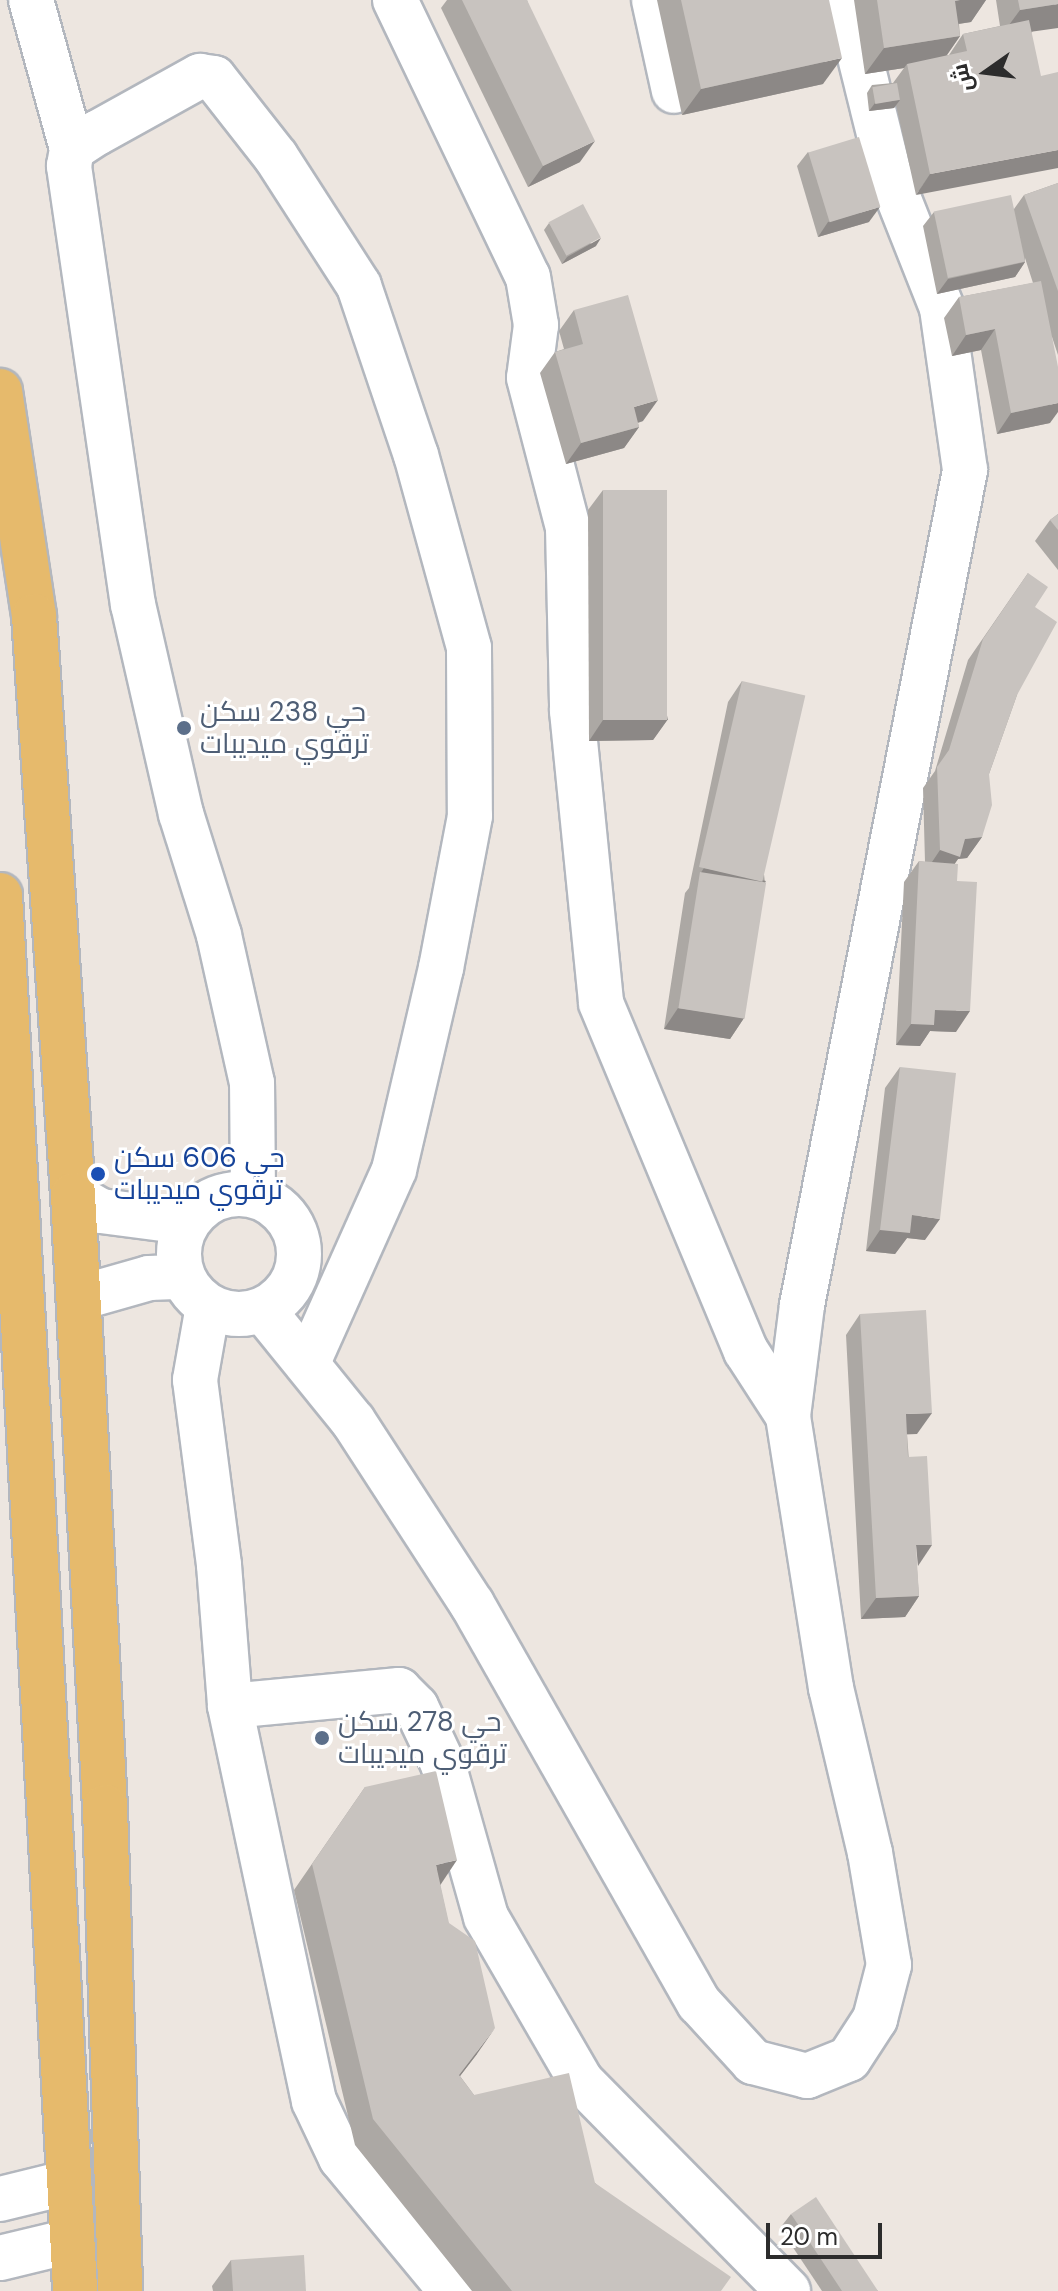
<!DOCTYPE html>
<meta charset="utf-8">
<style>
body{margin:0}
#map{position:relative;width:1058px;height:2291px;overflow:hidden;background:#ede6e0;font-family:"DM Sans",Cairo,sans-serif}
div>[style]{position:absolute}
.roads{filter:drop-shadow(2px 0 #b3b7be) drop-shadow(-2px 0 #b3b7be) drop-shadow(0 2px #b3b7be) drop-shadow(0 -2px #b3b7be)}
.minor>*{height:44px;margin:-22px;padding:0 22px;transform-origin:22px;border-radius:22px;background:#fff}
.minor>.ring{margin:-22px;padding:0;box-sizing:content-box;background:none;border:44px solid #fff;border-radius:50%}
.major>*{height:44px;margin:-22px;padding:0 22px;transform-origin:22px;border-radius:22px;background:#e6ba6c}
.wall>*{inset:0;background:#aca8a4}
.shaded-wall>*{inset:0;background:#8c8886}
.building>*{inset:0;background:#c8c3bf;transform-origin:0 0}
.dots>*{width:22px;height:22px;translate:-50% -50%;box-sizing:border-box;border:4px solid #fff;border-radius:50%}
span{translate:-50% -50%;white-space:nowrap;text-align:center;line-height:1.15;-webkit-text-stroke:6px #fff;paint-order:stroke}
.service-label{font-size:28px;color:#4e5e75}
.left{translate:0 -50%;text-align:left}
.transit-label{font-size:28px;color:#164399}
.north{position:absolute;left:946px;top:32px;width:80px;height:80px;-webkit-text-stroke:6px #fff;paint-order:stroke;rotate:256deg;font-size:22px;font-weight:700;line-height:32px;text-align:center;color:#2c2c2c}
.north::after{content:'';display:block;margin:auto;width:28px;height:36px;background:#2c2c2c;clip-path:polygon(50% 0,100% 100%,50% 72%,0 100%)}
.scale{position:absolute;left:766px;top:2223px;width:116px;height:36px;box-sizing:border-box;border:4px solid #2c2c2c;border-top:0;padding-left:10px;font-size:24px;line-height:28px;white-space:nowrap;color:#2c2c2c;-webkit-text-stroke:6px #fff;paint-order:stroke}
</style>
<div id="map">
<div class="roads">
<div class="minor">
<i style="left:31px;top:0;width:155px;rotate:74.6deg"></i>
<i style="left:395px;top:0;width:307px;rotate:64.4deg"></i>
<i style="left:528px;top:277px;width:49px;rotate:80.5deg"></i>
<i style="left:536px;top:325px;width:53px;rotate:97.5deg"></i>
<i style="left:529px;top:378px;width:155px;rotate:75.4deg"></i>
<i style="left:568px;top:528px;width:183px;rotate:88.7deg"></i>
<i style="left:572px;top:711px;width:293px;rotate:84.3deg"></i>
<i style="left:601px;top:1003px;width:377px;rotate:67.4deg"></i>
<i style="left:746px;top:1351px;width:77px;rotate:57.1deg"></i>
<i style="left:654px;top:0;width:93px;rotate:77.6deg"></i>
<i class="ring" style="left:179px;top:1194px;width:76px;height:76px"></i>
<i style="left:253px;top:1194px;width:111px;rotate:-90.5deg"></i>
<i style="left:252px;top:1083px;width:152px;rotate:-102.6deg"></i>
<i style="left:219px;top:935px;width:127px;rotate:-107.4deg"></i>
<i style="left:181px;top:814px;width:214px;rotate:-102.9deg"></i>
<i style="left:133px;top:605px;width:444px;rotate:-98.3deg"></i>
<i style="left:69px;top:166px;width:17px;rotate:-80deg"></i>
<i style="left:72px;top:149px;width:30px;rotate:-33deg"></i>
<i style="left:97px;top:133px;width:118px;rotate:-29deg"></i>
<i style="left:200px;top:76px;width:14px;rotate:8deg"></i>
<i style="left:214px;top:78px;width:100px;rotate:51.9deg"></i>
<i style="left:276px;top:157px;width:153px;rotate:57.2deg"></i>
<i style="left:359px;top:286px;width:178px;rotate:71.4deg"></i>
<i style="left:416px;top:455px;width:200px;rotate:74.6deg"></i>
<i style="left:469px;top:648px;width:168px;rotate:89.7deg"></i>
<i style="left:470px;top:816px;width:155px;rotate:100.8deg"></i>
<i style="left:441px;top:968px;width:207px;rotate:103.1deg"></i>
<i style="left:394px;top:1170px;width:210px;rotate:114.1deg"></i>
<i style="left:73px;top:1195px;width:32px;rotate:30deg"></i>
<i style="left:101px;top:1211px;width:87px;rotate:7.3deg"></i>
<i style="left:79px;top:1298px;width:73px;rotate:-15.9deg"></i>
<i style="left:149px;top:1278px;width:34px;rotate:-2deg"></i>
<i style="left:208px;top:1306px;width:75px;rotate:100deg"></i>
<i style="left:195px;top:1380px;width:187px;rotate:82.6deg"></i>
<i style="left:219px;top:1565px;width:141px;rotate:85.5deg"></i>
<i style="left:230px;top:1706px;width:404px;rotate:78deg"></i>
<i style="left:314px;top:2101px;width:63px;rotate:64.7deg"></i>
<i style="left:341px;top:2158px;width:173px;rotate:50.4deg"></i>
<i style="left:263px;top:1310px;width:143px;rotate:51deg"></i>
<i style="left:353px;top:1421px;width:218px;rotate:57deg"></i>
<i style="left:472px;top:1604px;width:459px;rotate:60.4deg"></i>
<i style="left:699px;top:2003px;width:80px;rotate:47.5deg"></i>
<i style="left:753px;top:2062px;width:56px;rotate:14.5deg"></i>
<i style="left:807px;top:2076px;width:45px;rotate:-22deg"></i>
<i style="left:849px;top:2059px;width:48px;rotate:-57deg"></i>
<i style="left:875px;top:2019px;width:56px;rotate:-75.5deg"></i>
<i style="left:889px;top:1965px;width:114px;rotate:-99.6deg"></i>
<i style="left:870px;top:1853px;width:170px;rotate:-103.3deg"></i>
<i style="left:831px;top:1688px;width:275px;rotate:-99deg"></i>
<i style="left:788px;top:1416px;width:112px;rotate:-82.8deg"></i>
<i style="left:802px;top:1305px;width:851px;rotate:-78.95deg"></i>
<i style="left:965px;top:470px;width:164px;rotate:-98.1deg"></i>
<i style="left:942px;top:308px;width:144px;rotate:-111.6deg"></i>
<i style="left:889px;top:174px;width:179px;rotate:-103.9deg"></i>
<i style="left:230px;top:1706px;width:170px;rotate:-5.4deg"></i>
<i style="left:399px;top:1690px;width:24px;rotate:45deg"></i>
<i style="left:416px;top:1707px;width:63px;rotate:64.7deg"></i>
<i style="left:443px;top:1764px;width:159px;rotate:74.3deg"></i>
<i style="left:486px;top:1917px;width:190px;rotate:59.9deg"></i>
<i style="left:581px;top:2081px;width:295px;rotate:45.4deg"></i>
<i style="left:0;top:2199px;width:71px;rotate:-13.8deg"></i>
<i style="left:0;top:2258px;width:73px;rotate:-13.5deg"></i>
</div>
<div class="major">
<i style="left:0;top:391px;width:228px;rotate:81.4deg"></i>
<i style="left:34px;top:616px;width:580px;rotate:86.15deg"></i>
<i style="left:73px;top:1195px;width:613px;rotate:87.01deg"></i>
<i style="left:105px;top:1807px;width:484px;rotate:88.2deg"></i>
<i style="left:0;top:895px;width:1398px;rotate:86.92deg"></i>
</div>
</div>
<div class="wall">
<i style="clip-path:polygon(447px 0,527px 0,580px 162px,528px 187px,441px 8px)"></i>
<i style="clip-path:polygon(657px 0,829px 0,823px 84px,682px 115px)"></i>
<i style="clip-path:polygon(854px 0,986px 0,971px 22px,959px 24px,960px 36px,947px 55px,949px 55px,963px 34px,1000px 26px,996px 0,1058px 0,1032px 32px,916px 195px,896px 105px,894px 108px,869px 111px,867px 93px,872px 85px,893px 83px,904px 68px,865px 74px)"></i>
<i style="clip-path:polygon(808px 152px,869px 222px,818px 237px,797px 166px)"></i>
<i style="clip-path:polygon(1058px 183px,1058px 355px,1052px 337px,1050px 423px,997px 434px,981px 350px,952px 356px,944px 318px,959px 297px,1033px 283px,1025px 258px,1025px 262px,1015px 277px,937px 294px,923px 226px,934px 212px,1014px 209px,1024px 195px)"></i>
<i style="clip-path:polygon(549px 223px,596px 246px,562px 264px,544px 230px)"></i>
<i style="clip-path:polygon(574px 310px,643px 421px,638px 423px,639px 427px,624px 448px,566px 464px,540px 373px,555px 352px,564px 349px,559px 331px)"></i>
<i style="clip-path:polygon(603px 490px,668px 719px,653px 740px,589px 741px,588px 510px)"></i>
<i style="clip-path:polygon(1058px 514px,1058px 570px,1035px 541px,1050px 520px)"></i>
<i style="clip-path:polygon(1028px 573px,1035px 607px,1017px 695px,989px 774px,982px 837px,967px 858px,958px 859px,955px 863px,957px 881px,956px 1032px,930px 1031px,920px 1046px,896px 1045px,904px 882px,919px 861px,925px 862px,923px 788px,935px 771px,968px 660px)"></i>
<i style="clip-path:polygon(742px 681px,765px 883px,744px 1018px,730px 1039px,664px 1029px,685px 893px,689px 888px,728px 702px)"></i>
<i style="clip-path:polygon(900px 1067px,925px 1240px,907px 1238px,895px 1254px,866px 1251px,885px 1088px)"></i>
<i style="clip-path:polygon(860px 1314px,917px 1434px,907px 1434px,919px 1596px,905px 1617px,861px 1619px,846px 1335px)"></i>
<i style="clip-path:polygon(365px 1787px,440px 1885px,477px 2054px,460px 2076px,474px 2095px,595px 2183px,721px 2291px,472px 2291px,355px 2145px,294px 1890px)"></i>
<i style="clip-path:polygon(791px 2214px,878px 2291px,822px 2291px,780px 2228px)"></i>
<i style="clip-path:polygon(231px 2260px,306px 2291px,213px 2291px,212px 2286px)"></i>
</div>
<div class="shaded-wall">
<i style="clip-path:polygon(960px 0,986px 0,971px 22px,937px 27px,955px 1px)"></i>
<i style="clip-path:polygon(1058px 4px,1058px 28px,1001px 36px,1020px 10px)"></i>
<i style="clip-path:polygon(960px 36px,942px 62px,907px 64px,904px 68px,865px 74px,884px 48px)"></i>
<i style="clip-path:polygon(842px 58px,823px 84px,682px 115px,701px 89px)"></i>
<i style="clip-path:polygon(900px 100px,894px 108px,869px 111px,875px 103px)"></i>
<i style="clip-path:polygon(595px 141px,580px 162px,528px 187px,543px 166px)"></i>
<i style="clip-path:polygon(1058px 150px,1058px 168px,916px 195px,930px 174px)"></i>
<i style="clip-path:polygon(880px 207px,869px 222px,818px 237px,828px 222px)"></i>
<i style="clip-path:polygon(601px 238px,596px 246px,562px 264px,567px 257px)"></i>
<i style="clip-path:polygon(1025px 262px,1015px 277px,937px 294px,948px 279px)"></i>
<i style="clip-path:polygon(995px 329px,981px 350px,952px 356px,966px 335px)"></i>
<i style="clip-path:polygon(658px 400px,643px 421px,619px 428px,634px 407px)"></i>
<i style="clip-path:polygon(1058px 403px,1058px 412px,1050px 423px,997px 434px,1011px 413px)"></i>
<i style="clip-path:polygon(639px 427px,624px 448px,566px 464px,581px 443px)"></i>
<i style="clip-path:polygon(668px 719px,653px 740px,589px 741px,603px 720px)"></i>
<i style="clip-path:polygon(982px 837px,967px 858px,958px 859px,945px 878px,926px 871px,940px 850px,965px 839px)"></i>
<i style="clip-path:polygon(704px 868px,766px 881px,752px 902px,700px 874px)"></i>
<i style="clip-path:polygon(678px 1008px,744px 1018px,730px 1039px,664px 1029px)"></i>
<i style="clip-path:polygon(935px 1010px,970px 1011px,956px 1032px,930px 1031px,920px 1046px,896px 1045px,911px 1024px)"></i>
<i style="clip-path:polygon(912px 1215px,940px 1219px,925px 1240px,907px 1238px,895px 1254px,866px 1251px,880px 1230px)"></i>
<i style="clip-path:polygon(932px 1413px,917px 1434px,892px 1435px,906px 1414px)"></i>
<i style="clip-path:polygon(916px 1545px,932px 1545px,918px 1566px)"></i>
<i style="clip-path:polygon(919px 1596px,905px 1617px,861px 1619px,876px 1598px)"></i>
<i style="clip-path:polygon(457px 1860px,439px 1887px,436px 1865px)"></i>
<i style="clip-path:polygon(495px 2028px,477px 2054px,440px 2102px,459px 2075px)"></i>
</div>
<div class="building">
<i style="clip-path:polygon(462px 0,527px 0,595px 141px,543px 166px)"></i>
<i style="clip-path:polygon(681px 0,829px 0,842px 58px,701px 89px)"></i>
<i style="clip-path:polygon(877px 0,960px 0,955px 1px,960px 36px,884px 48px)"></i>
<i style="clip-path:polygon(1018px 0,1058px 0,1058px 4px,1020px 10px)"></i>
<i style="clip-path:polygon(1029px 20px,1041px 76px,1058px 72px,1058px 150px,930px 174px,907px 64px,967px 51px,963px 34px)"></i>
<i style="left:897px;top:83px;width:17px;height:25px;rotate:80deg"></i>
<i style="left:859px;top:137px;width:73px;height:53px;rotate:73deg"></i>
<i style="clip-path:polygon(1058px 183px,1058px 291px,1024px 195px)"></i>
<i style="left:1011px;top:195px;width:68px;height:79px;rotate:78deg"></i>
<i style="left:583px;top:204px;width:38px;height:39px;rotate:62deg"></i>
<i style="clip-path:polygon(1041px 281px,1058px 367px,1058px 403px,1011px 413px,995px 329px,966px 335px,959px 297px)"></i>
<i style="clip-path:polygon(628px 295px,658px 400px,634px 407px,639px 427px,581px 443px,555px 352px,583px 344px,574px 310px)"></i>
<i style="left:603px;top:490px;width:64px;height:230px"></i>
<i style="clip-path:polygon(1058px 514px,1058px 530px,1050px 520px)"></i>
<i style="clip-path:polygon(1028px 573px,1048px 587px,1035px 607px,1057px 622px,1017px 695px,989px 774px,992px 805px,982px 837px,965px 839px,960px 857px,940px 850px,937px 767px,949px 750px,983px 639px)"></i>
<i style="left:742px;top:681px;width:65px;height:191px;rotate:13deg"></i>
<i style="clip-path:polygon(919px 861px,958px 864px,957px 881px,977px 882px,970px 1011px,935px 1010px,934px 1025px,911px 1024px)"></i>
<i style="left:700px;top:872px;width:67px;height:138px;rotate:9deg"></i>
<i style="clip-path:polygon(900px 1067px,956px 1073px,940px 1219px,912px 1215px,910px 1233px,880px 1230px)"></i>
<i style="clip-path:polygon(926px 1310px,932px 1413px,906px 1414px,908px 1457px,927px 1456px,932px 1545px,916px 1545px,919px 1596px,876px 1598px,860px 1314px)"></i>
<i style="clip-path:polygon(436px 1771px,457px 1860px,436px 1865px,449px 1923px,475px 1941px,495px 2028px,459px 2075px,474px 2095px,569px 2073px,595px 2183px,731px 2277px,721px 2291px,512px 2291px,373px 2119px,312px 1864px,365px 1787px)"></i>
<i style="clip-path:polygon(816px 2197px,878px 2291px,842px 2291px,791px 2214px)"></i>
<i style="clip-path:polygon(304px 2255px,306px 2291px,233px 2291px,231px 2260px)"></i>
</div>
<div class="dots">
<i style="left:184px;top:728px;background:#5c6f8a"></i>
<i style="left:98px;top:1174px;background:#1a4fb4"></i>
<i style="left:322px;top:1738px;background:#5c6f8a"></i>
</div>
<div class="service-label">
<span class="left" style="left:200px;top:728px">حي 238 سكن<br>ترقوي ميديبات</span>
<span class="left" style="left:338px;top:1738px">حي 278 سكن<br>ترقوي ميديبات</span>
</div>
<div class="transit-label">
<span class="left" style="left:114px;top:1174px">حي 606 سكن<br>ترقوي ميديبات</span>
</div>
<div class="north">ش</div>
<div class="scale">20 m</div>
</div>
